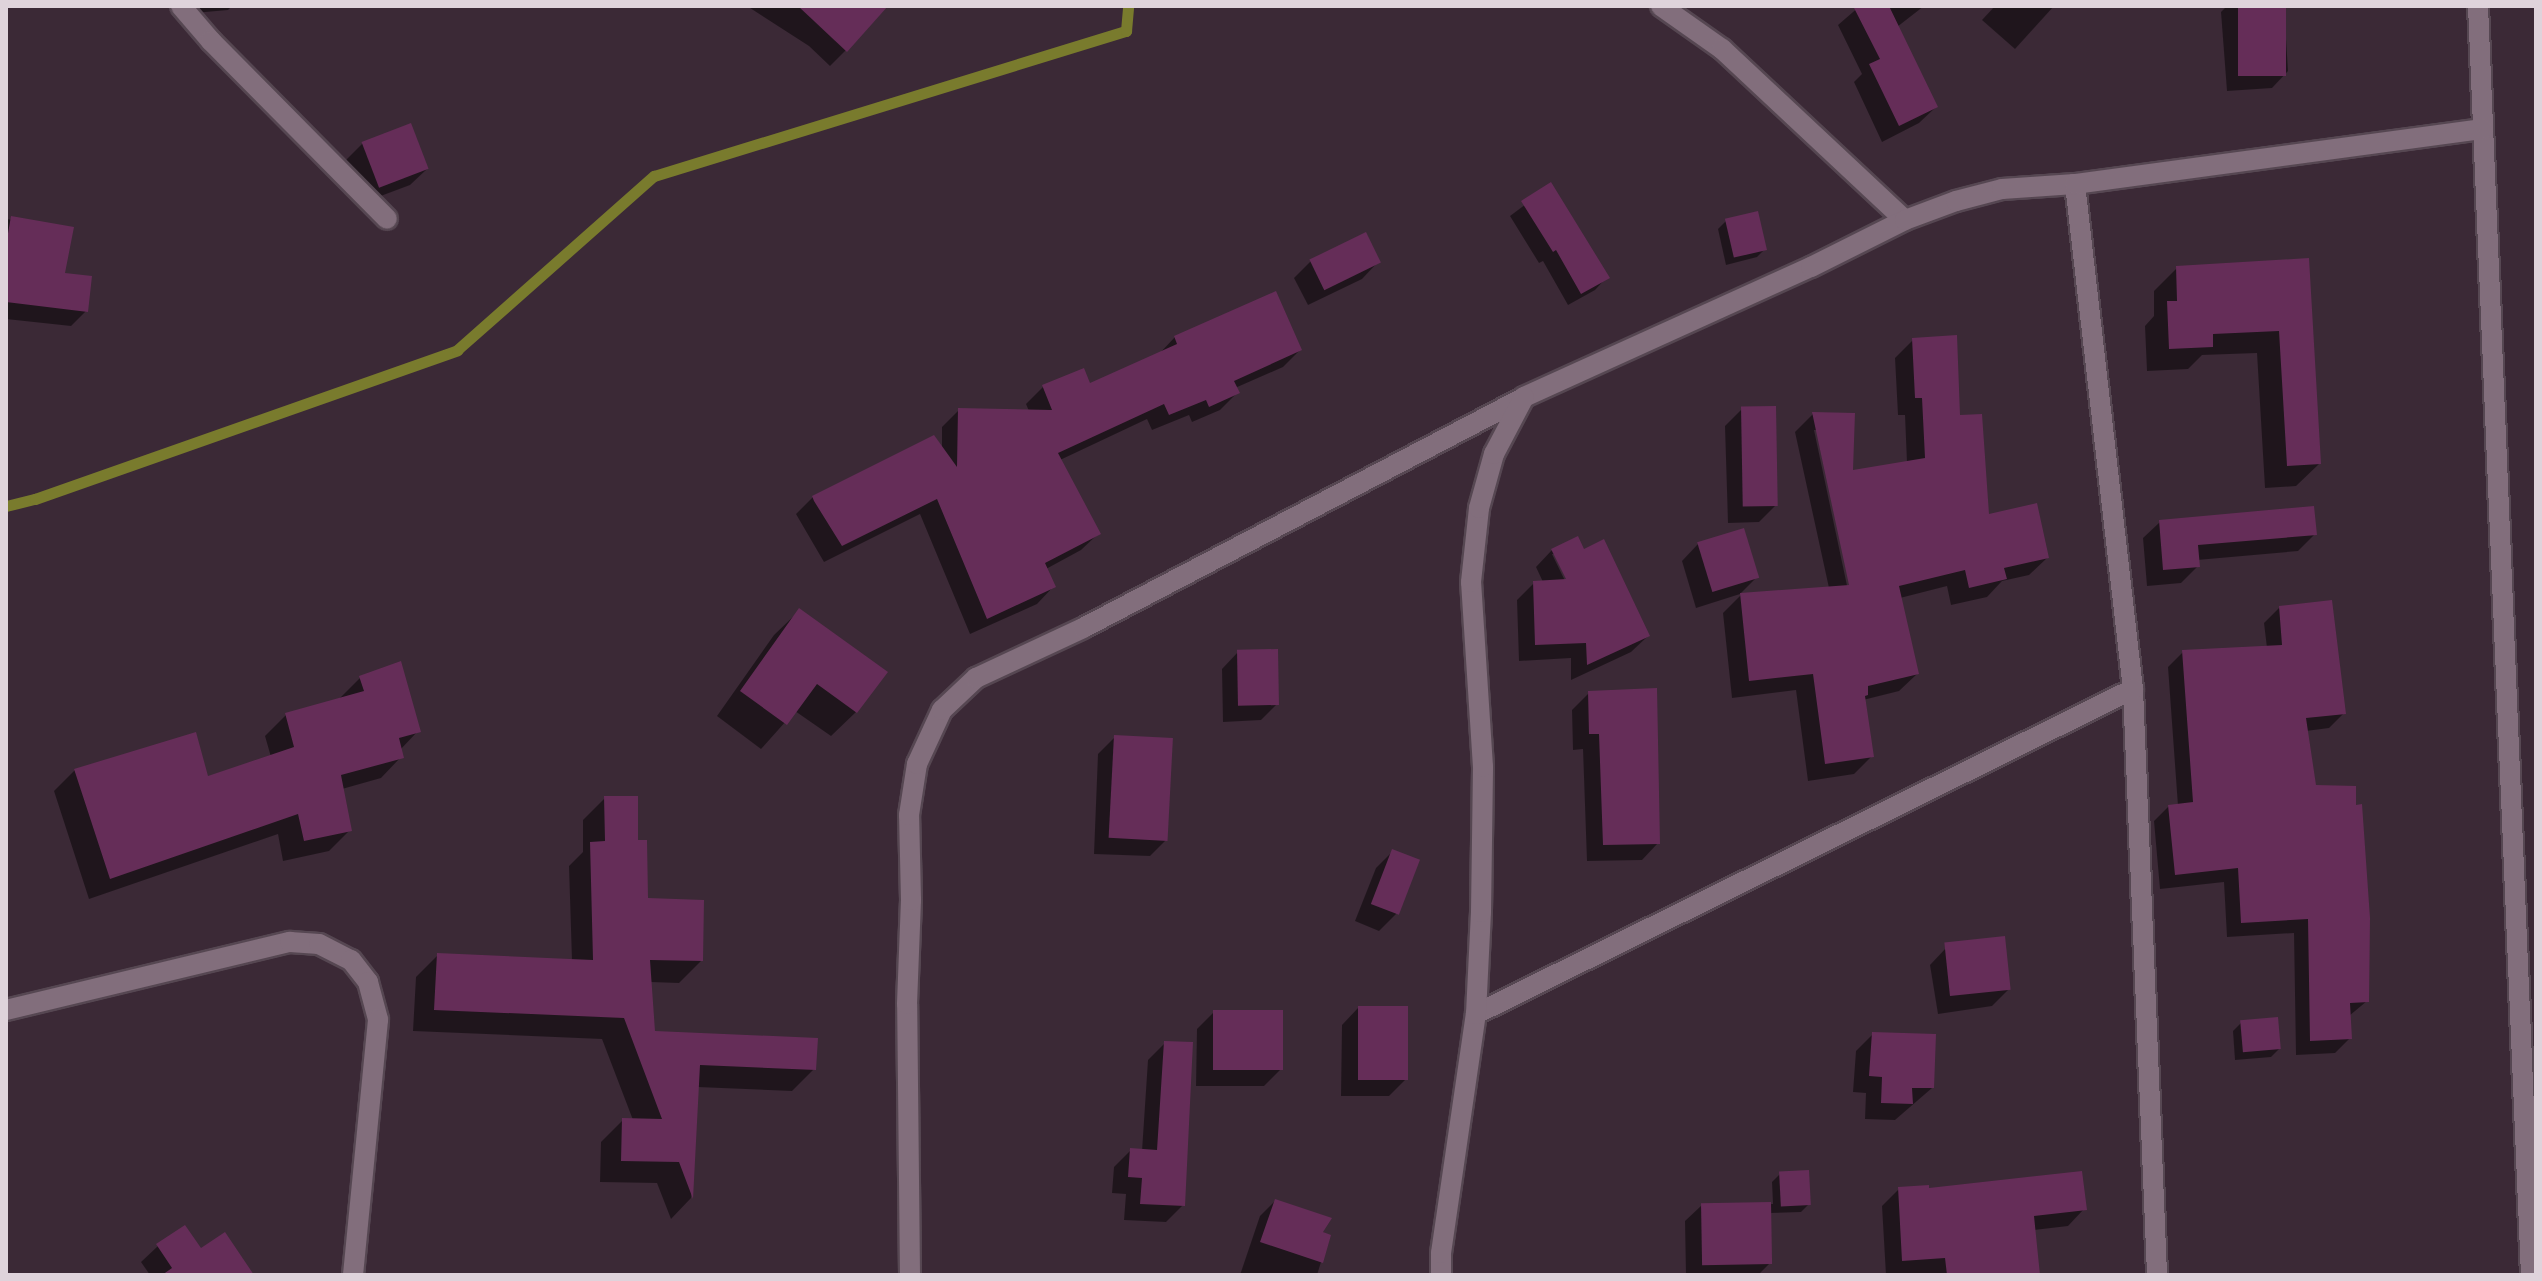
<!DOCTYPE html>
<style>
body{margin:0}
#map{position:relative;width:2542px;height:1281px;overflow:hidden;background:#3b2936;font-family:Overpass,sans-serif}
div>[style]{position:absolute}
.shadow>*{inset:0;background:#0007}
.stream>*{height:11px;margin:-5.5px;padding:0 5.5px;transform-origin:5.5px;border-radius:5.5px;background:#797b2d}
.building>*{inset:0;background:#652d58;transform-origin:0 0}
.roads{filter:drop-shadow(2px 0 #564752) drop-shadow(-2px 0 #564752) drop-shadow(0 2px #564752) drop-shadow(0 -2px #564752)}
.minor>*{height:20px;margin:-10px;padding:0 10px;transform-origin:10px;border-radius:10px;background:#826e7c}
span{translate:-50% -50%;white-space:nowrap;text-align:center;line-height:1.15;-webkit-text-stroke:8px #301f2c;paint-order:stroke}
.frame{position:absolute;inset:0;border:8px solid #dfd3db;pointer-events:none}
</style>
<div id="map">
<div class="shadow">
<i style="clip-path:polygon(191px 6px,232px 6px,228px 10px,194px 13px)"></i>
<i style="clip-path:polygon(747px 6px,837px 6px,846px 50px,830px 66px,809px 46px)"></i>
<i style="clip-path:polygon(1860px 6px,1924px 6px,1897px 27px,1936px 107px,1919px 123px,1882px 142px,1854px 82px,1862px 74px,1838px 25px)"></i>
<i style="clip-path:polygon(1995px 6px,2054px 6px,2015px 49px,1982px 20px)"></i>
<i style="clip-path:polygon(2227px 6px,2284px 6px,2288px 71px,2272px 88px,2227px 91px,2221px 12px)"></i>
<i style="clip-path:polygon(363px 143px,427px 169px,410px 185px,362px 203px,346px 160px)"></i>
<i style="clip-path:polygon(1551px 185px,1607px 277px,1595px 290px,1568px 305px,1543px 261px,1539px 263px,1510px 216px)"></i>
<i style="clip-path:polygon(6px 219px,71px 228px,63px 275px,86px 311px,71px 326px,6px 319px)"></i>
<i style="clip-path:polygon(1726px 221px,1765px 249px,1757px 257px,1726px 265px,1718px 229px)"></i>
<i style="clip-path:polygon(2307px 260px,2319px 464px,2296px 486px,2265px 488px,2257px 353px,2202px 355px,2188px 369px,2147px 371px,2145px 326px,2154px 316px,2154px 291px,2177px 268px)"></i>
<i style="clip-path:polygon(1311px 261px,1378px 262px,1362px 279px,1308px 305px,1294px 278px)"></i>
<i style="clip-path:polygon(1175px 337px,1300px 350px,1283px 367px,1235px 388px,1237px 393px,1220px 410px,1192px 422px,1189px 415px,1152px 430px,1147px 419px,1060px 460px,1098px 534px,1081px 550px,1046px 569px,1054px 586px,1037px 604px,970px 634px,920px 514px,824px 562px,796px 514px,813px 497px,942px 450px,942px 427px,959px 410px,1029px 411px,1026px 404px,1043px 387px,1089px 385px,1158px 355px)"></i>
<i style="clip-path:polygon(evenodd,1913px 340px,1958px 417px,1987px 517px,2047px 558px,2029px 575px,2002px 581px,1987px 597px,1951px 605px,1947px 586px,1900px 598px,1917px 674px,1899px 691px,1863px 700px,1872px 756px,1854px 774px,1808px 781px,1796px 690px,1732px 698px,1723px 613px,1741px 595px,1829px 588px,1795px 432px,1813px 414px,1850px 473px,1907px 463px,1905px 415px,1898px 415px,1895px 358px,1913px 340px,1814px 430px,1818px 430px,1853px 594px,1849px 595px,1814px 430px)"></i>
<i style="clip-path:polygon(1742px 409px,1776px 505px,1759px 522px,1728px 523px,1725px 426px)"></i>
<i style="clip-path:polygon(2160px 522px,2315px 534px,2298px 551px,2197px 560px,2198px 566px,2181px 583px,2147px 586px,2143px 538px)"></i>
<i style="clip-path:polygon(1698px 544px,1757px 577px,1740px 594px,1696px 608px,1682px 561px)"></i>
<i style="clip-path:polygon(evenodd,1552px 550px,1583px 552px,1648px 636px,1631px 652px,1571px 680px,1571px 658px,1519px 661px,1517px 600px,1534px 583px,1543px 582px,1536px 567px,1552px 550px,1552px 554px,1556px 554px,1572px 587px,1569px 589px,1552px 554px)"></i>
<i style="clip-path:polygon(2279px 608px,2344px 713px,2329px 728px,2306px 731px,2314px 787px,2367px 1001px,2349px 1016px,2350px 1038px,2335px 1053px,2296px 1055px,2294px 933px,2227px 937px,2224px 882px,2160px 889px,2154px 821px,2169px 806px,2178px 806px,2168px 667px,2183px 652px,2267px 648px,2264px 623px)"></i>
<i style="clip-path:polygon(799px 611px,856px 712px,831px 736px,795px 711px,761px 749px,717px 716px,774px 635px)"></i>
<i style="clip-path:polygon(1238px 652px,1277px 704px,1261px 720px,1223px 722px,1222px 669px)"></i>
<i style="clip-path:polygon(360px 678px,418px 731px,400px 750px,401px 757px,381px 778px,342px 789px,350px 830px,329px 851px,283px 861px,278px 834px,89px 899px,54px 791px,75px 770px,207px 779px,271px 757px,265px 736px,286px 715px,339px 699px)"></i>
<i style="clip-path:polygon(1589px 693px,1658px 843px,1642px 860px,1587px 861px,1583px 749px,1573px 750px,1572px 710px)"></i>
<i style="clip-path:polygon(1115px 737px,1167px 839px,1150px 856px,1094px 854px,1098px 754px)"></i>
<i style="clip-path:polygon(605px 798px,636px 842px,647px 900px,701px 961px,679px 983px,650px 982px,653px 1033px,814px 1069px,792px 1091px,697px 1087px,691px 1198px,671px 1219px,657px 1183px,600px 1182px,601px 1142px,623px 1120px,633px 1120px,602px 1039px,413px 1031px,416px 977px,438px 955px,572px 961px,569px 866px,583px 852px,583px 820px)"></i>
<i style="clip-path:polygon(1393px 851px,1417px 861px,1396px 914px,1379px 931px,1355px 921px,1376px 868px)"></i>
<i style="clip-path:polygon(1946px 948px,2009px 989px,1992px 1006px,1938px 1014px,1930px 965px)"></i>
<i style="clip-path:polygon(1358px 1008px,1405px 1080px,1389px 1096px,1341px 1096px,1342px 1025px)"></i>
<i style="clip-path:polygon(1214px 1012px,1281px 1069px,1264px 1086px,1196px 1086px,1197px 1029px)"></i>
<i style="clip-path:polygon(2241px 1023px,2279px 1049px,2271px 1057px,2235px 1060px,2233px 1031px)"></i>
<i style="clip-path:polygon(1873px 1034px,1932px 1088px,1895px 1120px,1865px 1119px,1866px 1093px,1853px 1092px,1856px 1051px)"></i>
<i style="clip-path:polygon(1165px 1043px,1183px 1205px,1166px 1222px,1124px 1220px,1126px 1194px,1112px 1193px,1114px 1167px,1131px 1150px,1142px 1151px,1148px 1060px)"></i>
<i style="clip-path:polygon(1780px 1174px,1809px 1204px,1801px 1212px,1769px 1213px,1770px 1263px,1758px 1275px,1686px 1275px,1685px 1221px,1702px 1205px,1773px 1204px,1772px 1182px)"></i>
<i style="clip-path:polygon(1899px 1189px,1927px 1190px,2084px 1209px,2068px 1226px,2034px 1230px,2038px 1275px,1886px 1275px,1882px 1206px)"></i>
<i style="clip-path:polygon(1275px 1201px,1329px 1236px,1317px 1275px,1240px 1275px,1260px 1216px)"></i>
<i style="clip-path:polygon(158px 1246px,200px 1251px,252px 1275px,150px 1275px,141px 1262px)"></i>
</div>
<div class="stream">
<i style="left:6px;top:506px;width:30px;rotate:-14deg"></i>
<i style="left:35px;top:499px;width:448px;rotate:-19.4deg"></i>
<i style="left:457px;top:350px;width:263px;rotate:-41.5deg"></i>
<i style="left:654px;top:176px;width:494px;rotate:-17.1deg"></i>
<i style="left:1126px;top:31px;width:25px;rotate:-85deg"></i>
</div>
<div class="building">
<i style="clip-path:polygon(798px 6px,888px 6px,847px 52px)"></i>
<i style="clip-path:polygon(1853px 6px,1889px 6px,1938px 107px,1899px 126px,1869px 64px,1880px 59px)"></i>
<i style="left:2238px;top:6px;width:48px;height:70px"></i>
<i style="left:411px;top:123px;width:49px;height:53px;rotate:69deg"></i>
<i style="clip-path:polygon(1551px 182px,1610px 278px,1581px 294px,1556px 250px,1553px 252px,1521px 201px)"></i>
<i style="left:1758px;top:211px;width:40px;height:34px;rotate:77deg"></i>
<i style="clip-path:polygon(11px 216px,74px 227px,65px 273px,92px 276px,88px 312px,6px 302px,6px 245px)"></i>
<i style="left:1366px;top:232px;width:34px;height:63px;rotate:64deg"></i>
<i style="clip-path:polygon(2309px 258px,2321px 464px,2287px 466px,2279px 331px,2213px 334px,2213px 347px,2169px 349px,2167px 301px,2177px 301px,2176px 266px)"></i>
<i style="clip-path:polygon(1276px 291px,1302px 350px,1234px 381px,1240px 393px,1209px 407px,1206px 400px,1169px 415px,1164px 404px,1058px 453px,1101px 534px,1045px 563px,1056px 587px,987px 619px,937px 499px,842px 546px,814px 501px,812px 496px,934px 435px,957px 467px,958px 408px,1052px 410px,1042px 385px,1084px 368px,1090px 383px,1177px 344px,1174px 336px)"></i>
<i style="clip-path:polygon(1957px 335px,1960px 415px,1982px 414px,1989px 514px,2037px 503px,2049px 558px,2004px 568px,2007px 579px,1969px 588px,1965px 570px,1899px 586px,1919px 674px,1868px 686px,1868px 695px,1865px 696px,1874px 757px,1825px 764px,1813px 674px,1749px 681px,1740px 593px,1849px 585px,1812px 412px,1855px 413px,1853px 470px,1925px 458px,1922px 398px,1915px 398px,1912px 338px)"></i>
<i style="left:1776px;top:406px;width:100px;height:35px;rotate:89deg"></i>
<i style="clip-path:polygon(2314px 506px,2317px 535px,2198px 545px,2200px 567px,2163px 570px,2159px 520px)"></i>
<i style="left:1744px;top:528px;width:52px;height:49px;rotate:73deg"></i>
<i style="clip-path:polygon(1578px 536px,1584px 549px,1604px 539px,1650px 636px,1587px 665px,1586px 643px,1535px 645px,1533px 581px,1566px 579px,1551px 549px)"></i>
<i style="clip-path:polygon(2332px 600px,2346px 714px,2306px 718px,2316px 785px,2356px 786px,2356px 805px,2362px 804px,2370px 918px,2369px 1002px,2350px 1003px,2352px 1039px,2310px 1041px,2308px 919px,2241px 923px,2238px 868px,2175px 875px,2168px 805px,2193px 802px,2182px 650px,2282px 645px,2279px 606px)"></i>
<i style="clip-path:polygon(799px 608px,888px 672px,857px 713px,817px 684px,787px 725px,740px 691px)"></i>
<i style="left:1278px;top:649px;width:56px;height:41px;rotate:89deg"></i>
<i style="clip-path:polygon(401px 661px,421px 732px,399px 738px,404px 758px,341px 775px,352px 831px,304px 841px,298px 814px,110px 879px,74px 769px,196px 732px,208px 776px,294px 747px,285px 713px,364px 691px,359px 676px)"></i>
<i style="clip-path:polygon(1657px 688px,1660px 844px,1603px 845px,1599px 734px,1589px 734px,1588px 691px)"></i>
<i style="left:1114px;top:735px;width:59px;height:103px;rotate:3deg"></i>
<i style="clip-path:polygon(604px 796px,638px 796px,638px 840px,647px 840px,648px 898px,704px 900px,703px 961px,650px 960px,655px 1031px,818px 1038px,816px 1070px,700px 1065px,693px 1199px,679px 1162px,621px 1161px,622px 1118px,662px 1119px,624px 1018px,434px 1010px,437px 953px,593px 960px,590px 842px,605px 841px)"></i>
<i style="left:1392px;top:849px;width:30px;height:59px;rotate:21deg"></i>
<i style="left:2005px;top:936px;width:54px;height:61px;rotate:84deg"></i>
<i style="left:1358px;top:1006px;width:50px;height:74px"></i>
<i style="left:1213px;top:1010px;width:70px;height:60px"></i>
<i style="left:2278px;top:1017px;width:32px;height:38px;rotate:85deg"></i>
<i style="clip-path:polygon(1872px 1032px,1936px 1034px,1934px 1088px,1912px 1088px,1913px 1104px,1881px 1103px,1882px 1077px,1869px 1076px)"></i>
<i style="clip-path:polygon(1164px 1041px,1193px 1042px,1185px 1206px,1140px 1204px,1142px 1178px,1128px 1177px,1130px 1148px,1157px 1150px)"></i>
<i style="left:1809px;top:1170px;width:35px;height:30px;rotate:87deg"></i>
<i style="clip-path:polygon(2082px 1171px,2087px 1210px,2034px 1216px,2040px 1275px,1947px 1275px,1945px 1258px,1902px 1261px,1898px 1187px,1929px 1185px,1929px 1188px)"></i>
<i style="clip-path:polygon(1275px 1199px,1332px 1218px,1323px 1232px,1331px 1235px,1323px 1263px,1260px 1242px)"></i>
<i style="left:1771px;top:1202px;width:62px;height:70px;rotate:89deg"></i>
<i style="clip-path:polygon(185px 1225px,201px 1248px,225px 1232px,254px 1275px,162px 1275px,172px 1268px,156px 1244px)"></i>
</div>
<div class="roads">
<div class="minor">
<i style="left:181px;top:6px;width:46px;rotate:49.4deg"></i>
<i style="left:211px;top:41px;width:250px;rotate:45.3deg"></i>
<i style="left:1661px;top:6px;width:75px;rotate:35.2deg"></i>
<i style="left:1722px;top:49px;width:250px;rotate:43.1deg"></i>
<i style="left:2478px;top:6px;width:1270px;rotate:87.61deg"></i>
<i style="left:2075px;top:184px;width:508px;rotate:83.45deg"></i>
<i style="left:2133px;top:689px;width:586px;rotate:87.65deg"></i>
<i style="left:6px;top:1010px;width:292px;rotate:-13.5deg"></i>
<i style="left:290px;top:942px;width:29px;rotate:4deg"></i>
<i style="left:319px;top:944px;width:36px;rotate:27deg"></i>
<i style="left:351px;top:960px;width:28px;rotate:52deg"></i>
<i style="left:368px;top:982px;width:39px;rotate:75deg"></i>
<i style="left:378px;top:1020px;width:256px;rotate:95.6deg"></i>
<i style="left:1476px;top:1014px;width:733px;rotate:-26.32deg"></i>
<i style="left:910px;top:1275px;width:271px;rotate:-90.6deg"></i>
<i style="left:907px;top:1004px;width:104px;rotate:-87.8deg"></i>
<i style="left:911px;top:900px;width:85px;rotate:-91.3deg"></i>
<i style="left:909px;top:815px;width:52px;rotate:-81.1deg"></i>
<i style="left:917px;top:764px;width:60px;rotate:-65.2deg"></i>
<i style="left:942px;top:710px;width:47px;rotate:-43.3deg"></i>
<i style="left:976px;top:678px;width:118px;rotate:-25deg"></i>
<i style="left:1083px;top:628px;width:498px;rotate:-27.6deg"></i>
<i style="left:1524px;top:397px;width:315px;rotate:-24.4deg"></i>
<i style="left:1811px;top:267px;width:105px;rotate:-26.6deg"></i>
<i style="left:1905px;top:220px;width:54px;rotate:-20.4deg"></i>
<i style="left:1956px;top:201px;width:48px;rotate:-14.6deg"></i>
<i style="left:2002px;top:189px;width:73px;rotate:-3.9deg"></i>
<i style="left:2075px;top:184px;width:411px;rotate:-7.7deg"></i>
<i style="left:1441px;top:1275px;width:22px;rotate:-90deg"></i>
<i style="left:1441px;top:1253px;width:242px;rotate:-81.7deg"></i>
<i style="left:1476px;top:1014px;width:102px;rotate:-87.2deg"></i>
<i style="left:1481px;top:912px;width:145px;rotate:-89.2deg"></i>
<i style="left:1483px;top:767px;width:185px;rotate:-93.7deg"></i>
<i style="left:1471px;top:582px;width:74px;rotate:-83.8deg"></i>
<i style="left:1479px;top:508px;width:56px;rotate:-74.5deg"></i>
<i style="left:1494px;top:454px;width:64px;rotate:-62.2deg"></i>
</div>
</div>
<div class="frame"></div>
</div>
